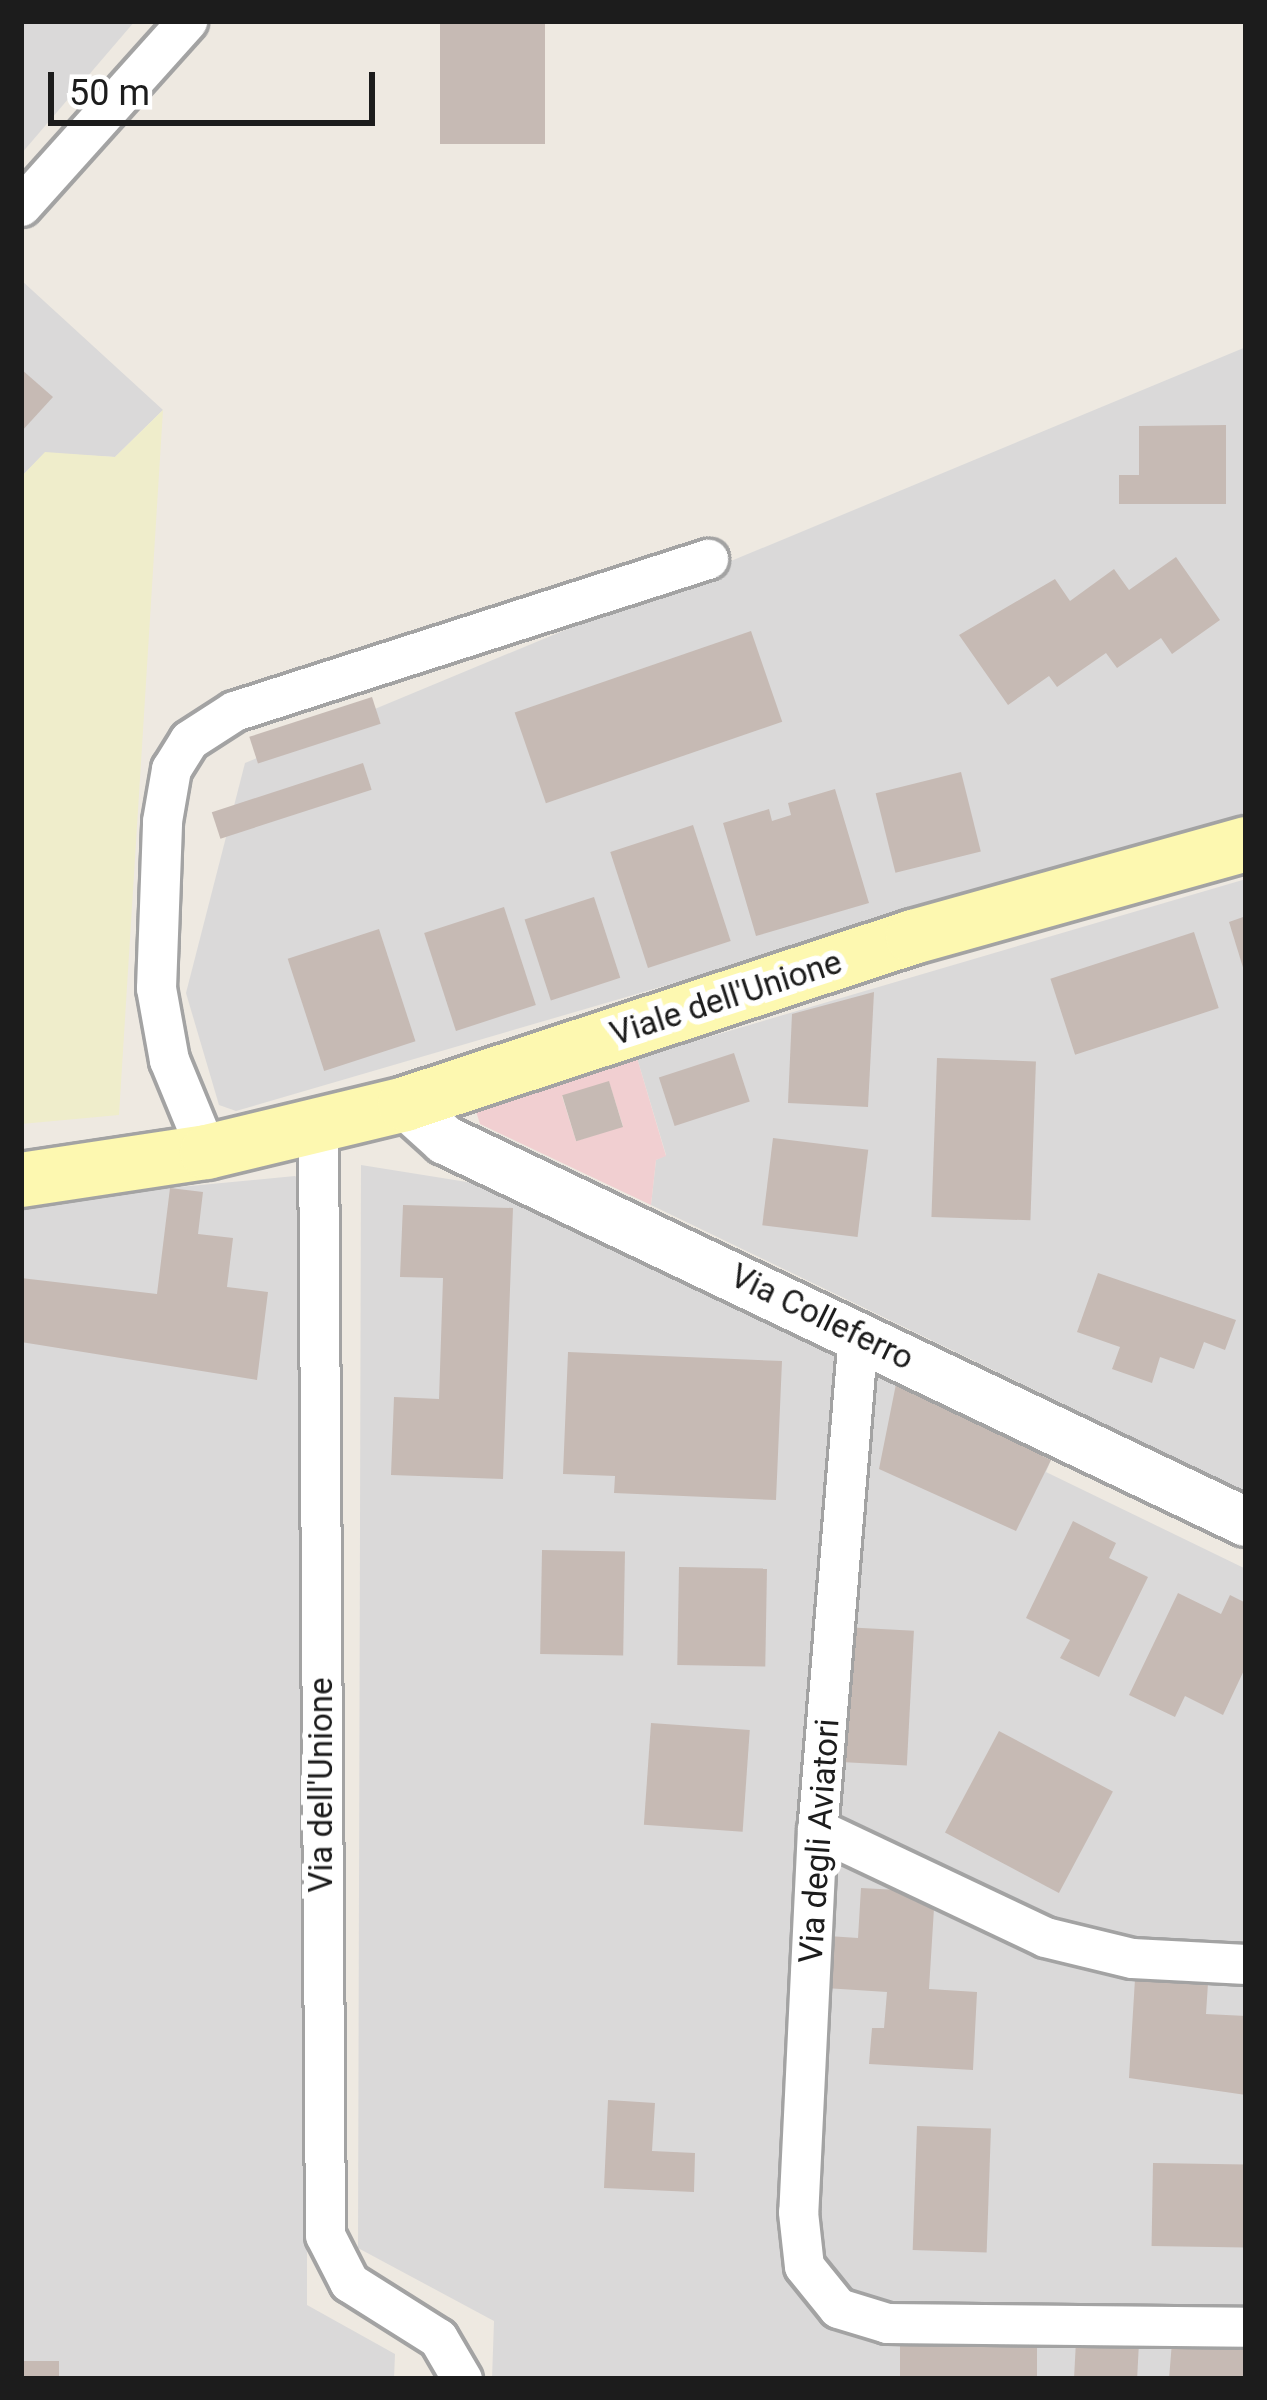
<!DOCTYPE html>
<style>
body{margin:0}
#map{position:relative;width:1267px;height:2400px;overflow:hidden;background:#eee9e1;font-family:Roboto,sans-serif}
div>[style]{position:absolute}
.residential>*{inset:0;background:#dad9d9}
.commercial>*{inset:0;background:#f1cfd1}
.farmland>*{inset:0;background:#efedcb}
.building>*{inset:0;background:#c6bab4;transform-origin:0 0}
.roads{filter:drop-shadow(3px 0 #a3a3a3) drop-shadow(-3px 0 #a3a3a3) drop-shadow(0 3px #a3a3a3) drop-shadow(0 -3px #a3a3a3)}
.minor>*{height:39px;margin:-19.5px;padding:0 19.5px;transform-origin:19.5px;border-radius:19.5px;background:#fff}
.tertiary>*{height:48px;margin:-24px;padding:0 24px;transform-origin:24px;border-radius:24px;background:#fff}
.secondary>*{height:54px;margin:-27px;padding:0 27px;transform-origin:27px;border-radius:27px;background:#fdf8b0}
span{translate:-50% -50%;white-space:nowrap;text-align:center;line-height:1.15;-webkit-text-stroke:12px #fff;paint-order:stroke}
.street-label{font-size:33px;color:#1c1c1c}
.frame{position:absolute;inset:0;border:24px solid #1c1c1c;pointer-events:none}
.scale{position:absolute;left:48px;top:72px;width:327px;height:54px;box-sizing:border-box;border:6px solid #1c1c1c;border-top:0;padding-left:15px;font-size:36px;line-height:42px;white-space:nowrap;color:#1c1c1c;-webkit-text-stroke:9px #fff;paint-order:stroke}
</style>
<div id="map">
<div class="residential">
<i style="clip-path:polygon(21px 21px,135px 21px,21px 154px)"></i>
<i style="clip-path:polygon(21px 280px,163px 410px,115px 457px,45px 453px,21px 477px)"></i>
<i style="clip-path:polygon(1246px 347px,1246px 816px,236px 1111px,219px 1105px,186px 993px,245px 763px)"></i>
<i style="clip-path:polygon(1246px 879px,1246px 1492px,651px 1205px,656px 1160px,666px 1155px,637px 1058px)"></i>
<i style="clip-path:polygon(361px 1165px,492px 1186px,1051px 1460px,1046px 1472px,1246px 1569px,1246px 2379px,492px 2379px,494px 2321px,358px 2248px)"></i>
<i style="clip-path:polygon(295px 1176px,308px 1186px,307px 2305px,395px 2354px,394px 2379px,21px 2379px,21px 1202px)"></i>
</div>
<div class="commercial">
<i style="clip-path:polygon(evenodd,637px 1058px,666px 1156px,656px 1160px,651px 1205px,480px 1124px,475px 1108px,637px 1058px,609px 1082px,623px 1126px,576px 1141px,562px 1096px,609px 1082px)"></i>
</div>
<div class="farmland">
<i style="clip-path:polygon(163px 410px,119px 1115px,21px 1124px,21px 477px,45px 452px,115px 457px)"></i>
</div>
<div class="building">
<i style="left:440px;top:21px;width:105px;height:123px"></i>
<i style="clip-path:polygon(21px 369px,53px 397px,21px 432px)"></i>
<i style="clip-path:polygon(1226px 425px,1226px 504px,1119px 504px,1119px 475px,1139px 475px,1139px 426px)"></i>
<i style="clip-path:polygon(1176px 557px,1220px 620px,1172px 654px,1161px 638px,1117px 668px,1106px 653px,1057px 687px,1049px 676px,1008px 705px,959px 635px,1055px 579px,1070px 601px,1114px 569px,1129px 590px)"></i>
<i style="left:751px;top:631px;width:96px;height:250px;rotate:71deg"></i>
<i style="left:372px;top:697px;width:28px;height:129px;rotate:72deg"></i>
<i style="left:363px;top:763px;width:28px;height:159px;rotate:72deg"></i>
<i style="left:961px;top:772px;width:82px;height:88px;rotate:76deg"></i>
<i style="clip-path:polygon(835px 789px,869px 903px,756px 936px,723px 823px,769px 809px,772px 821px,791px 815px,788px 803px)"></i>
<i style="left:693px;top:825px;width:122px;height:87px;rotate:72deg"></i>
<i style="left:594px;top:897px;width:85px;height:73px;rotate:72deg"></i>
<i style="left:504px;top:907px;width:103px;height:84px;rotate:72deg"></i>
<i style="clip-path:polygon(1246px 916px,1246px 974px,1245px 974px,1229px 922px)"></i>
<i style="left:379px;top:929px;width:118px;height:96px;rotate:72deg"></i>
<i style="left:1194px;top:932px;width:80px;height:151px;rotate:72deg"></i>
<i style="clip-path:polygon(874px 992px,868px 1107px,788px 1103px,792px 1014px)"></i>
<i style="left:734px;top:1053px;width:51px;height:79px;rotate:72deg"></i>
<i style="left:937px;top:1058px;width:99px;height:159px;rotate:2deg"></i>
<i style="left:609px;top:1081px;width:48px;height:49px;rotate:73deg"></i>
<i style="left:773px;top:1138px;width:96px;height:88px;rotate:7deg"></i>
<i style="clip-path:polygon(170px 1188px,203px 1192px,198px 1234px,233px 1238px,227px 1287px,268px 1292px,257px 1380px,21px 1342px,21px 1278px,157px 1294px)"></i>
<i style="clip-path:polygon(403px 1205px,513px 1208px,503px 1479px,391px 1475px,394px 1397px,439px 1399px,443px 1278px,400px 1277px)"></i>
<i style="clip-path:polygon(1098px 1273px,1236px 1320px,1225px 1350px,1204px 1342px,1194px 1369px,1160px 1357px,1152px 1383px,1112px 1369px,1120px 1347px,1077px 1332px)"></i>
<i style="clip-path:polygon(568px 1352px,782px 1361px,776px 1500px,614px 1493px,615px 1476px,563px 1474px)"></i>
<i style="clip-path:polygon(896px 1384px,1051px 1460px,1016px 1531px,879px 1469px)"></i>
<i style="clip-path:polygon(1073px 1521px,1116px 1543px,1109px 1558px,1148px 1577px,1099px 1677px,1060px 1658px,1070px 1640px,1026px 1618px)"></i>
<i style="left:542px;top:1550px;width:83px;height:104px;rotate:1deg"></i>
<i style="left:679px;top:1567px;width:88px;height:98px;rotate:1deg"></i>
<i style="clip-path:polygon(1178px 1593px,1221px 1614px,1230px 1595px,1246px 1603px,1246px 1666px,1223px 1715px,1185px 1696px,1175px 1717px,1129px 1695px)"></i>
<i style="left:843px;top:1627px;width:71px;height:135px;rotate:3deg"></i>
<i style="left:651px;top:1723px;width:99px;height:102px;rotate:4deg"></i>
<i style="left:999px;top:1731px;width:129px;height:115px;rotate:28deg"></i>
<i style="clip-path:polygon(861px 1888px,935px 1892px,929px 1989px,977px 1992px,973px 2070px,869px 2064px,872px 2028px,884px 2028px,887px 1992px,825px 1988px,828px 1936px,858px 1938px)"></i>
<i style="clip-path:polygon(1135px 1979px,1208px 1983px,1206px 2014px,1246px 2016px,1246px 2095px,1129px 2078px)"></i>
<i style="clip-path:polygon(608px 2100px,655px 2103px,652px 2151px,695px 2153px,694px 2192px,604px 2188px)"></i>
<i style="left:917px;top:2126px;width:74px;height:124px;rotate:2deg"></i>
<i style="left:1153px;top:2163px;width:93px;height:83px;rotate:1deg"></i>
<i style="left:900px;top:2341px;width:137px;height:38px"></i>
<i style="left:1076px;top:2341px;width:63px;height:38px;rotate:3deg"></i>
<i style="clip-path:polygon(1172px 2342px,1246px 2348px,1246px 2379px,1169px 2379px)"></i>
<i style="left:59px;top:2361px;width:18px;height:38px;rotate:90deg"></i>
</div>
<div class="roads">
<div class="minor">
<i style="left:21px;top:206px;width:249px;rotate:-48.1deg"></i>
<i style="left:318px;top:1126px;width:1109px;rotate:89.64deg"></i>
<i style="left:325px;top:2235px;width:53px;rotate:62.9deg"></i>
<i style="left:349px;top:2282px;width:105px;rotate:32.2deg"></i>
<i style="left:438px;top:2338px;width:48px;rotate:59.7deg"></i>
<i style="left:207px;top:1152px;width:100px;rotate:-112.4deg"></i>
<i style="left:169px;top:1060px;width:73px;rotate:-100.2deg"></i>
<i style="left:156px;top:988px;width:167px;rotate:-87.9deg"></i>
<i style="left:162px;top:821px;width:53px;rotate:-80.2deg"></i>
<i style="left:171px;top:769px;width:34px;rotate:-58deg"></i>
<i style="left:189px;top:740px;width:54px;rotate:-32.8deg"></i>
<i style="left:234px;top:711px;width:498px;rotate:-17.8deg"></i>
<i style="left:858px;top:1334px;width:497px;rotate:94.7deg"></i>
<i style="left:817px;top:1829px;width:383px;rotate:92.8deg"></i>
<i style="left:798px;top:2212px;width:54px;rotate:83.7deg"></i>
<i style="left:804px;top:2266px;width:54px;rotate:51deg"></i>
<i style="left:838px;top:2308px;width:51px;rotate:17deg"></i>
<i style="left:887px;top:2323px;width:359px;rotate:0.6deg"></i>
<i style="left:817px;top:1829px;width:252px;rotate:25.3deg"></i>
<i style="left:1045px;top:1937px;width:89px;rotate:13.6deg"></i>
<i style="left:1132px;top:1958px;width:114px;rotate:3deg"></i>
</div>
<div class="tertiary">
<i style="left:405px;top:1104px;width:54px;rotate:42deg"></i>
<i style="left:445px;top:1140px;width:887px;rotate:25.5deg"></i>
</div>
<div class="secondary">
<i style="left:21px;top:1180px;width:188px;rotate:-8.6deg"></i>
<i style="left:207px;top:1152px;width:204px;rotate:-13.6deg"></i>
<i style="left:405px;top:1104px;width:535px;rotate:-18.2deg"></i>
<i style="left:913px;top:937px;width:346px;rotate:-15.6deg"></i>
</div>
</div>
<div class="street-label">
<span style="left:726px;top:998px;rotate:-18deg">Viale dell'Unione</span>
<span style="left:822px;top:1317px;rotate:26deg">Via Colleferro</span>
<span style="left:321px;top:1785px;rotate:-90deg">Via dell'Unione</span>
<span style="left:819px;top:1841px;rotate:-86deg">Via degli Aviatori</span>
</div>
<div class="frame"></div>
<div class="scale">50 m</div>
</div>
